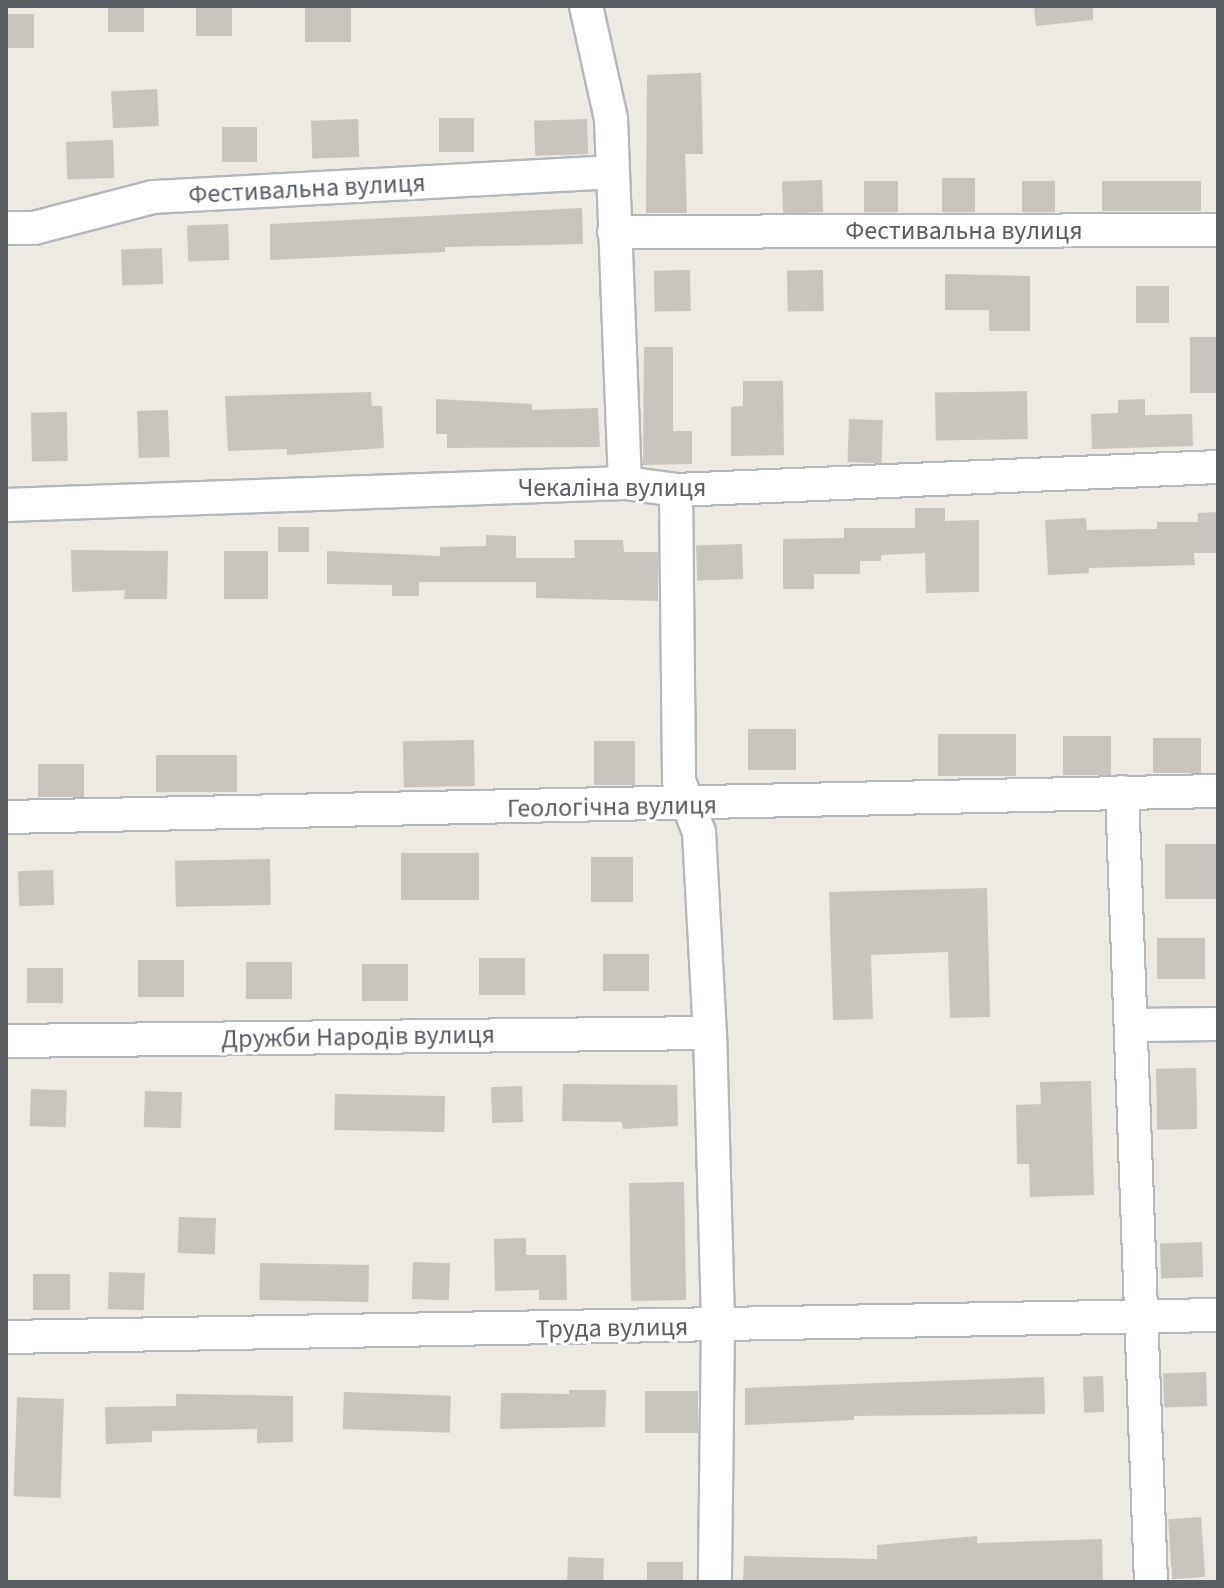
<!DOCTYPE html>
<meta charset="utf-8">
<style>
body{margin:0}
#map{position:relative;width:1224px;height:1588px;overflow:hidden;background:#edeae1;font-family:"Source Sans 3",sans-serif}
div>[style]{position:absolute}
.building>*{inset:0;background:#c8c5be;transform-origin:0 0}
.roads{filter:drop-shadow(2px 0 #b4b7bc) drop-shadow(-2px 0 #b4b7bc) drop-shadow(0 2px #b4b7bc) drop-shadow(0 -2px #b4b7bc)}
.minor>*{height:32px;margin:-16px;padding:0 16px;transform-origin:16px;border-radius:16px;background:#fff}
span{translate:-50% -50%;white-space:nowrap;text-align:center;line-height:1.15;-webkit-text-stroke:6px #fff;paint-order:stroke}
.street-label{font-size:26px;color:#5a5e63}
.frame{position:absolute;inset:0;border:8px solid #5a5e63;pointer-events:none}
</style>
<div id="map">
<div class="building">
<i style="left:108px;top:6px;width:36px;height:26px"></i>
<i style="left:196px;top:6px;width:36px;height:30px"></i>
<i style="left:305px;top:6px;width:46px;height:36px"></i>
<i style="clip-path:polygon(1034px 6px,1093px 6px,1093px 20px,1036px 26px)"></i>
<i style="left:6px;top:14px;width:28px;height:34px"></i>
<i style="clip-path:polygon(701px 73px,703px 154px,685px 154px,687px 213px,646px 213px,647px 75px)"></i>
<i style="left:157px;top:89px;width:37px;height:46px;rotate:87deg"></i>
<i style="left:439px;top:118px;width:35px;height:34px"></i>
<i style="left:358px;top:119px;width:38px;height:47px;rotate:88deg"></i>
<i style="left:587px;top:119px;width:35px;height:53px;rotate:88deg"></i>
<i style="left:222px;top:127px;width:35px;height:35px"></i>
<i style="left:113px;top:140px;width:38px;height:47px;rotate:88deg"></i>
<i style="left:942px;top:178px;width:33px;height:34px"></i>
<i style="left:822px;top:180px;width:32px;height:40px;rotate:88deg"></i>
<i style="left:864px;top:181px;width:34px;height:31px"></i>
<i style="left:1022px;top:181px;width:33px;height:31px"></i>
<i style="left:1201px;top:181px;width:30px;height:99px;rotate:90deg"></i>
<i style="clip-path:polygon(582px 208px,583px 244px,445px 247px,445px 252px,270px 260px,270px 224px)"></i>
<i style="left:228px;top:224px;width:36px;height:41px;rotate:88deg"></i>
<i style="left:162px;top:248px;width:36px;height:41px;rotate:88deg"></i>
<i style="left:690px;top:270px;width:41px;height:36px;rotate:89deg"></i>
<i style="left:823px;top:270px;width:41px;height:36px;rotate:89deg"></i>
<i style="clip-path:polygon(945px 274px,1030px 276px,1030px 331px,989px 331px,989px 310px,945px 310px)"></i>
<i style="left:1136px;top:286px;width:33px;height:37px"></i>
<i style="left:1190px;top:337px;width:28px;height:56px"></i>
<i style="clip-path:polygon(644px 347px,673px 347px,673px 431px,692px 431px,692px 464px,643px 465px)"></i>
<i style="clip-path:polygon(743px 381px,783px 381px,784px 455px,731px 456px,731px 407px,743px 406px)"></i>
<i style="left:1027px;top:391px;width:48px;height:92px;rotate:89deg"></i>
<i style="clip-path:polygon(371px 392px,372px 406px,382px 406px,384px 448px,287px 455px,287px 449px,228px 451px,225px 396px)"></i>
<i style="clip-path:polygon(436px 399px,532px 404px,532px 410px,598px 408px,600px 447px,447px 448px,447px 434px,436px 434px)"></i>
<i style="clip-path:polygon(1145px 399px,1145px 415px,1192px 414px,1193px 446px,1092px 449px,1091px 414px,1118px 413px,1118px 400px)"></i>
<i style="left:168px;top:410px;width:47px;height:31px;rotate:88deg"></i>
<i style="left:67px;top:412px;width:49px;height:36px;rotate:89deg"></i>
<i style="left:849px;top:419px;width:34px;height:43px;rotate:2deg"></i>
<i style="clip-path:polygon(915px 508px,945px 508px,945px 521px,979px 520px,979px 592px,926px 593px,925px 553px,881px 555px,881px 561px,860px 561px,860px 574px,814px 574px,814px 589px,783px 589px,783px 539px,844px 538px,844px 528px,915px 528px)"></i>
<i style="clip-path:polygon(1218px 512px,1218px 553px,1194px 553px,1195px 565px,1089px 568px,1089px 573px,1048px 575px,1045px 520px,1086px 518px,1087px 530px,1157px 529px,1157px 522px,1198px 522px,1198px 513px)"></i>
<i style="left:278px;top:527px;width:31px;height:25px"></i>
<i style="clip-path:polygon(486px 535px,516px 536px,516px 558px,575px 558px,574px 540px,623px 540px,624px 552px,658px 552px,658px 601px,536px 598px,536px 582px,419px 582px,419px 596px,392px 596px,392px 585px,327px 584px,327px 551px,440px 556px,440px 547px,486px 546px)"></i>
<i style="left:742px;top:544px;width:35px;height:46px;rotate:88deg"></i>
<i style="clip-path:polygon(71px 550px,168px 551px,167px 599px,124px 599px,125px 590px,72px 592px)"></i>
<i style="left:224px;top:551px;width:44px;height:48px"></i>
<i style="left:748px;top:729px;width:48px;height:41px"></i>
<i style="left:1016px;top:734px;width:42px;height:78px;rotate:90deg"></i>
<i style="left:1063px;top:736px;width:48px;height:39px"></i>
<i style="left:1153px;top:738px;width:48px;height:35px"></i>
<i style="left:474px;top:740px;width:46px;height:71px;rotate:89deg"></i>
<i style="left:594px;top:741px;width:41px;height:44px"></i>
<i style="left:156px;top:755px;width:81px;height:37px"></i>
<i style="left:38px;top:764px;width:46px;height:33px"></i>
<i style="left:1165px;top:844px;width:53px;height:55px"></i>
<i style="left:401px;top:853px;width:78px;height:47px"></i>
<i style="left:591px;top:857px;width:42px;height:45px"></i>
<i style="left:270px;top:859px;width:46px;height:95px;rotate:89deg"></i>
<i style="left:53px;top:870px;width:35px;height:35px;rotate:88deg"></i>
<i style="clip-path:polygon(987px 888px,990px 1017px,950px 1018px,948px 952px,871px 955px,873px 1019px,833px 1020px,829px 892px)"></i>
<i style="left:1157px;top:938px;width:48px;height:41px"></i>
<i style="left:603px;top:954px;width:46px;height:37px"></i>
<i style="left:479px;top:958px;width:46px;height:37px"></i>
<i style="left:138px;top:960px;width:46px;height:37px"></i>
<i style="left:246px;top:962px;width:46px;height:37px"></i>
<i style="left:362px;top:964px;width:46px;height:37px"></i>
<i style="left:63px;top:968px;width:35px;height:36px;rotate:90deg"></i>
<i style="left:1196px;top:1068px;width:61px;height:40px;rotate:89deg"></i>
<i style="clip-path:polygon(1091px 1081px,1094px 1195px,1030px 1197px,1029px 1164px,1017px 1164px,1016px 1105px,1041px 1104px,1040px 1082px)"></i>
<i style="clip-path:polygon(563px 1084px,677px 1085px,678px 1126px,623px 1129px,622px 1122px,562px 1121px)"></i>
<i style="left:522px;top:1086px;width:36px;height:31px;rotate:88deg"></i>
<i style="left:31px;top:1089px;width:36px;height:37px;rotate:2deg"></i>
<i style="left:145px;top:1091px;width:37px;height:36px;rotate:2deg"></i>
<i style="left:335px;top:1094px;width:110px;height:36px;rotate:1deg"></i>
<i style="left:684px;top:1182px;width:118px;height:55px;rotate:89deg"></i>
<i style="left:179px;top:1217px;width:37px;height:36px;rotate:2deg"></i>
<i style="clip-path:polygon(526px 1238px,526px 1255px,566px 1255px,567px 1300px,539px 1300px,539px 1290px,495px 1291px,494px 1239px)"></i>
<i style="left:1202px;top:1242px;width:35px;height:42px;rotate:88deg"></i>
<i style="left:413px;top:1262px;width:37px;height:37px;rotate:2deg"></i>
<i style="left:260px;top:1263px;width:109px;height:37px;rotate:1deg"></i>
<i style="left:109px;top:1272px;width:36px;height:37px;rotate:2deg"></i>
<i style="left:33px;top:1274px;width:37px;height:36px"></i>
<i style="left:1206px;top:1372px;width:34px;height:43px;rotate:88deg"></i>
<i style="left:1103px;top:1376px;width:36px;height:20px;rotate:88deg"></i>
<i style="clip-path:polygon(1044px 1377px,1045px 1414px,854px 1416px,854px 1420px,745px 1425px,745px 1388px)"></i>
<i style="clip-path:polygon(569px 1390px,606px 1390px,605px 1427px,500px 1429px,501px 1393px,569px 1394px)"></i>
<i style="left:698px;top:1391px;width:42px;height:53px;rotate:90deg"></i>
<i style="left:344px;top:1392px;width:107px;height:37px;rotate:2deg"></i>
<i style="clip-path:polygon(176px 1394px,293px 1396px,293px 1442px,257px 1443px,257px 1429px,152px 1431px,152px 1442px,106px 1444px,105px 1407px,176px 1406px)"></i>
<i style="left:64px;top:1399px;width:99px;height:47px;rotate:92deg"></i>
<i style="left:1201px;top:1517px;width:60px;height:33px;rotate:86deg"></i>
<i style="clip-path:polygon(977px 1536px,977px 1543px,1102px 1539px,1103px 1582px,743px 1582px,744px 1556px,877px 1559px,877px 1545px)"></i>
<i style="left:568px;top:1557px;width:36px;height:25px;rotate:2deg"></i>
<i style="left:647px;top:1562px;width:36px;height:20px"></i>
</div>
<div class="roads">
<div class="minor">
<i style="left:586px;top:6px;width:116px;rotate:77.5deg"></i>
<i style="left:611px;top:119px;width:364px;rotate:87.8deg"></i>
<i style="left:6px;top:228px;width:28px"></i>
<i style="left:34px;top:228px;width:123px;rotate:-14.6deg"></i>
<i style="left:153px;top:197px;width:460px;rotate:-3.1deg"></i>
<i style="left:614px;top:232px;width:604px;rotate:-0.19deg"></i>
<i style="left:676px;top:490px;width:291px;rotate:89.4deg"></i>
<i style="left:679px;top:781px;width:55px;rotate:68.6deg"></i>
<i style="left:699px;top:832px;width:201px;rotate:86.9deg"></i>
<i style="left:710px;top:1033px;width:293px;rotate:88.4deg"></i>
<i style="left:718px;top:1326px;width:256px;rotate:90.7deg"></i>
<i style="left:6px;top:505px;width:619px;rotate:-2.04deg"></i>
<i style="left:625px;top:483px;width:51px;rotate:7.8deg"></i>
<i style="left:676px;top:490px;width:542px;rotate:-2.43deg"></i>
<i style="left:1122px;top:792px;width:791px;rotate:87.9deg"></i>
<i style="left:6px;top:817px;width:1212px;rotate:-1.23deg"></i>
<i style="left:1132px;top:1025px;width:86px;rotate:-0.7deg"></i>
<i style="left:6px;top:1041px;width:704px;rotate:-0.65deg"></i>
<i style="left:6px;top:1337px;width:1212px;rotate:-1.04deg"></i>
</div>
</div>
<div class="street-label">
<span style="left:307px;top:189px;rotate:-3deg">Фестивальна вулиця</span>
<span style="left:964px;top:231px">Фестивальна вулиця</span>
<span style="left:612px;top:488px">Чекаліна вулиця</span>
<span style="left:612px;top:807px;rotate:-1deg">Геологічна вулиця</span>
<span style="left:358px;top:1037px;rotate:-1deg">Дружби Народів вулиця</span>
<span style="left:612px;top:1328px;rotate:-1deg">Труда вулиця</span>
</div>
<div class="frame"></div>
</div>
